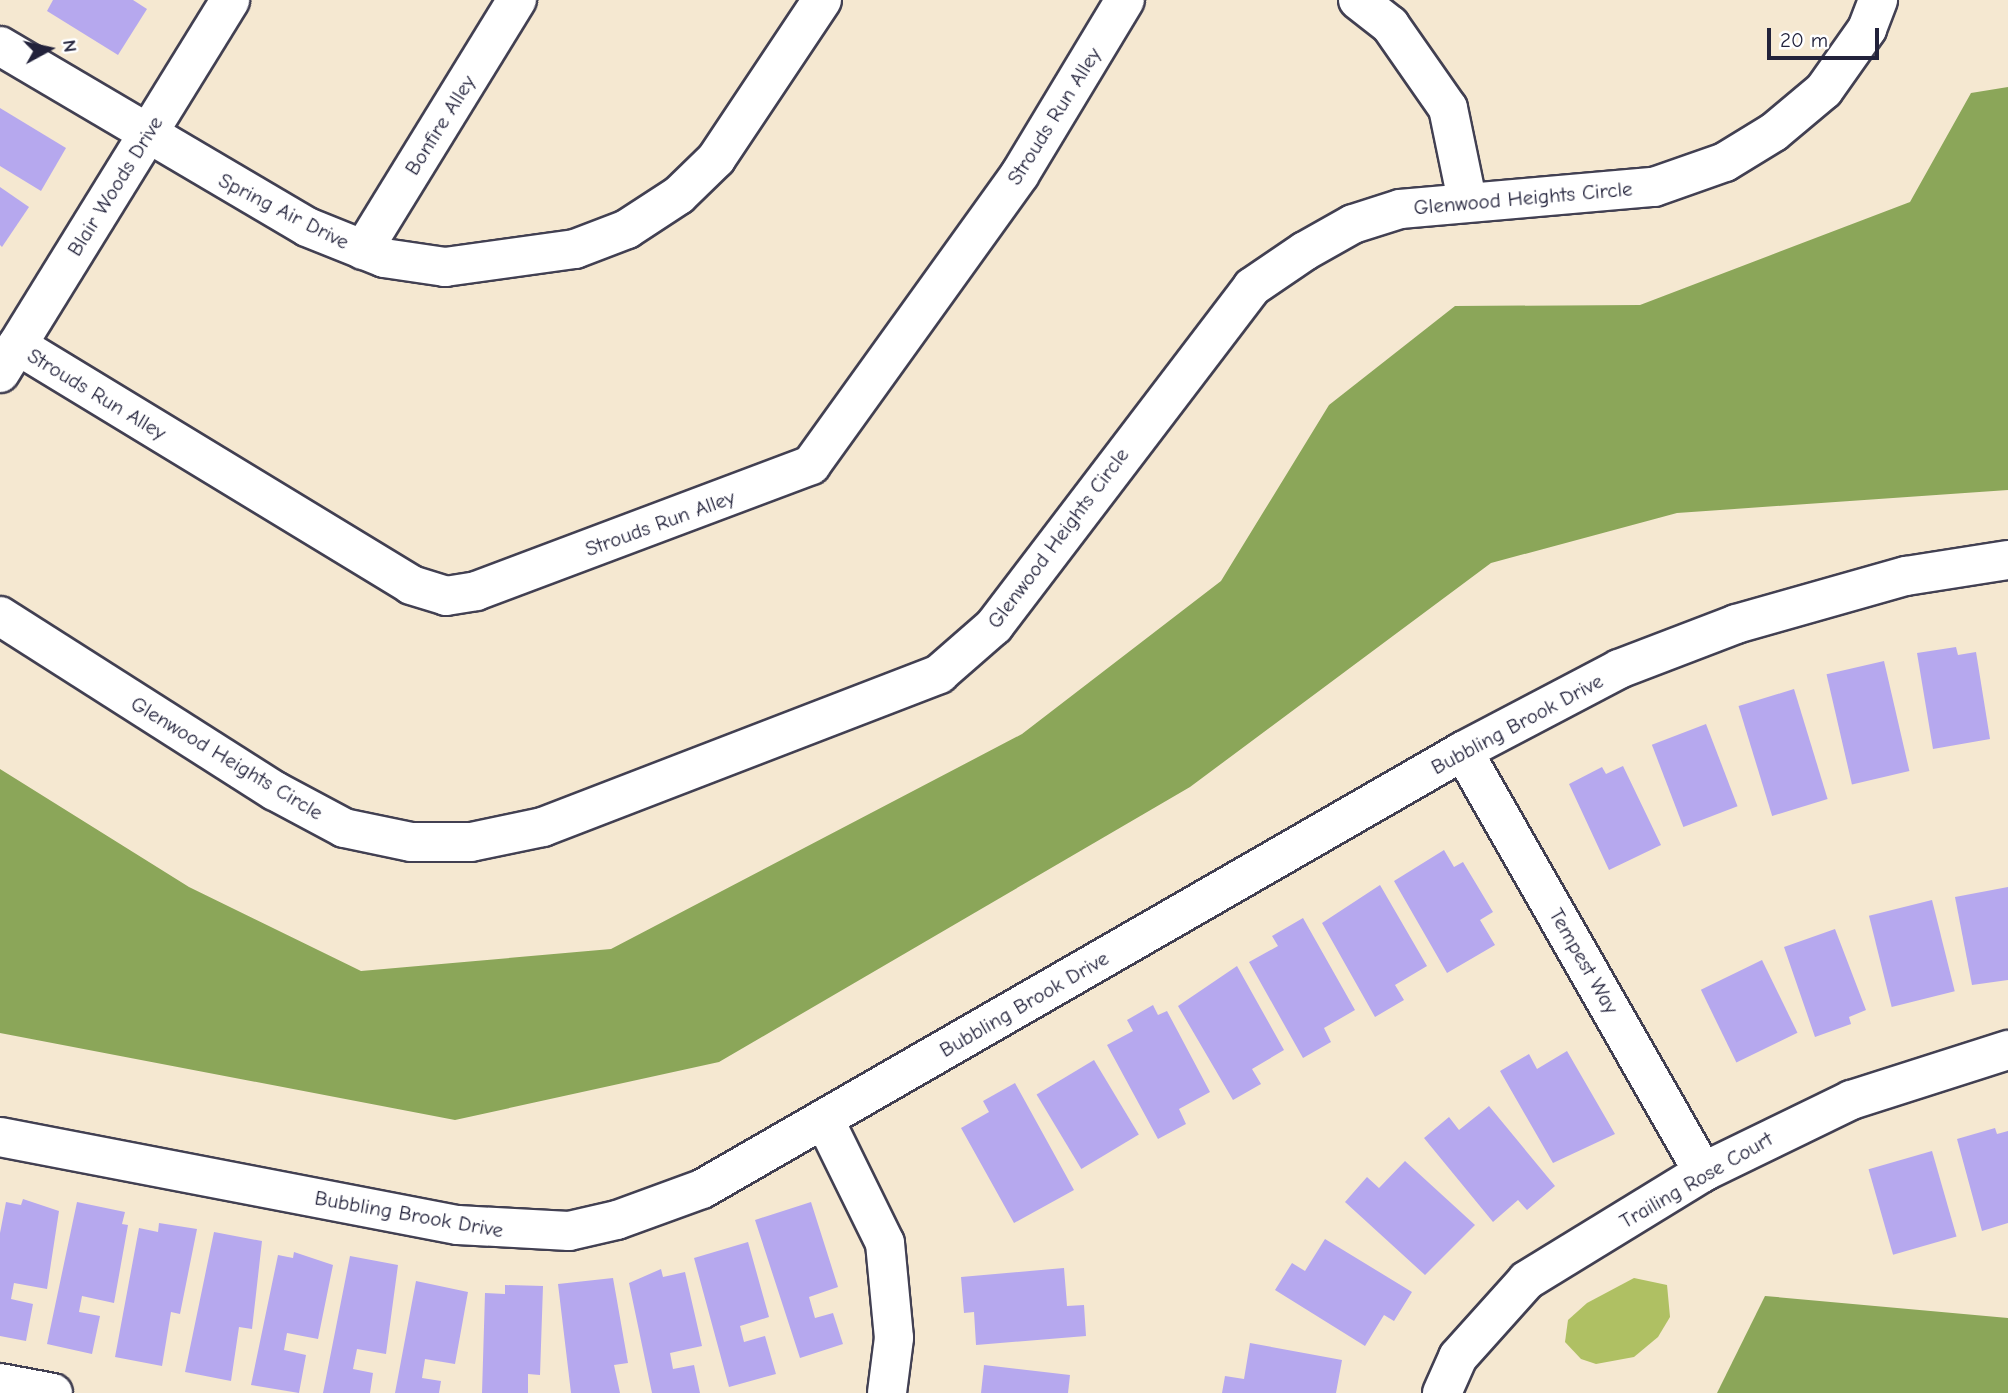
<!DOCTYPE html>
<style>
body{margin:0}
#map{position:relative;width:2008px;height:1393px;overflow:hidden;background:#f5e8d1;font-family:"Comic Neue",sans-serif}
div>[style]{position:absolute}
.green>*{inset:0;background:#afc063}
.forest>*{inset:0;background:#8ba659}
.building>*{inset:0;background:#b6a8ee;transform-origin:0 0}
.roads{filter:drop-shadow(2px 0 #424052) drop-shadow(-2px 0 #424052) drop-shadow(0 2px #424052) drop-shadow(0 -2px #424052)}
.minor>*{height:38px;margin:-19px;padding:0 19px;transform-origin:19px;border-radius:19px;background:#fff}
span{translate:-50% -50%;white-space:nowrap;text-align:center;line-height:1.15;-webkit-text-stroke:7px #fff;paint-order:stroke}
.street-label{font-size:21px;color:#22223b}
.north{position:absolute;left:14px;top:14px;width:70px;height:70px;-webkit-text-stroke:5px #fff;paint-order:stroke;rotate:82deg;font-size:19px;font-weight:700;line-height:28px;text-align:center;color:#22223b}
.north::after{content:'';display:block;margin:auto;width:24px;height:32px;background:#22223b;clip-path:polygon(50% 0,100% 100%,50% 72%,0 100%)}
.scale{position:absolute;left:1767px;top:28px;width:112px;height:32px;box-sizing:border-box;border:4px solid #22223b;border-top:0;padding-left:9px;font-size:21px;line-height:24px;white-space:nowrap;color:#22223b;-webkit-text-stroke:5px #fff;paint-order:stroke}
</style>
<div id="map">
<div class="green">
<i style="clip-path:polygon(1634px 1278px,1667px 1285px,1670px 1317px,1658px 1337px,1634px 1357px,1596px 1364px,1581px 1359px,1565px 1342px,1568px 1320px,1587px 1303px)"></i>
</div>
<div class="forest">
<i style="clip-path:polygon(2008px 87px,2008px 490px,1677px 513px,1491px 563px,1190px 787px,719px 1062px,455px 1120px,0 1033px,0 769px,189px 887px,361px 971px,611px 949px,1022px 734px,1221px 581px,1329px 405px,1455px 306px,1640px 305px,1910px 202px,1971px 93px)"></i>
<i style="clip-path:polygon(1765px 1296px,2008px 1318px,2008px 1393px,1717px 1393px)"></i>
</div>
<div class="building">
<i style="clip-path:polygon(53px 0,133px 0,147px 9px,118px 55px,47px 11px)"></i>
<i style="clip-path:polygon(0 108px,66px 148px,41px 191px,0 166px)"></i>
<i style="clip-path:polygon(0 187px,29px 207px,2px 247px,0 245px)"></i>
<i style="clip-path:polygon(1956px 647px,1958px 655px,1976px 652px,1990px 739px,1933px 749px,1917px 653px)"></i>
<i style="left:1884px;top:661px;width:113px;height:59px;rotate:77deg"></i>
<i style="left:1794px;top:689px;width:115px;height:58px;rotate:73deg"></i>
<i style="left:1706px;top:724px;width:88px;height:58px;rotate:69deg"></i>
<i style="clip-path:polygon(1623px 766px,1661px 845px,1609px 870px,1569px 784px,1602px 767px,1606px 774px)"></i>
<i style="clip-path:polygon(1444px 850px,1454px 867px,1463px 862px,1493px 912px,1480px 920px,1495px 945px,1447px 973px,1394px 881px)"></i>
<i style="clip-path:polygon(1380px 885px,1427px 966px,1395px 985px,1404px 1000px,1375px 1017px,1322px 923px)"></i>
<i style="clip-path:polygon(2008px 887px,2008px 980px,1972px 985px,1955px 897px)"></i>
<i style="left:1932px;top:900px;width:94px;height:65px;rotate:76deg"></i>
<i style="clip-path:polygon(1303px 918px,1355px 1010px,1324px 1028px,1331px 1042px,1303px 1058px,1249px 962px,1278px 946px,1272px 936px)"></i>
<i style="clip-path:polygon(1835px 929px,1866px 1010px,1849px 1017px,1851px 1024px,1815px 1037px,1784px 947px)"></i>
<i style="left:1762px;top:960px;width:81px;height:68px;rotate:64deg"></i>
<i style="clip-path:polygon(1237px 966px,1284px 1050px,1252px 1069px,1261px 1084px,1233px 1100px,1178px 1006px)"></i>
<i style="clip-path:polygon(1153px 1005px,1158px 1015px,1167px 1011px,1210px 1092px,1179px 1109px,1186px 1124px,1158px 1139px,1107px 1045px,1133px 1031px,1127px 1020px)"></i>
<i style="clip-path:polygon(1567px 1051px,1615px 1134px,1553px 1163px,1500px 1071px,1529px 1054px,1537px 1069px)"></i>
<i style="left:1094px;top:1060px;width:87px;height:67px;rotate:59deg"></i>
<i style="clip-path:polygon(1015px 1083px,1074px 1190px,1014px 1223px,961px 1128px,989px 1112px,983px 1101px)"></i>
<i style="clip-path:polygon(1489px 1106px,1555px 1186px,1527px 1210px,1518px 1200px,1493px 1222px,1424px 1138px,1449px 1117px,1459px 1130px)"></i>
<i style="clip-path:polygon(1995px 1128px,1997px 1134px,2008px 1131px,2008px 1223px,1982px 1231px,1957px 1139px)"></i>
<i style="left:1932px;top:1151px;width:89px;height:66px;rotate:74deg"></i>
<i style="clip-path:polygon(1405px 1161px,1475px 1225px,1425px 1275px,1345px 1202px,1367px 1177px,1379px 1188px)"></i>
<i style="clip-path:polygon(23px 1199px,59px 1211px,47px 1289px,14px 1283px,11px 1299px,33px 1304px,26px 1341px,0 1336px,0 1233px,6px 1202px,21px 1205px)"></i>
<i style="clip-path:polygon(77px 1202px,125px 1212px,122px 1224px,128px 1225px,114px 1303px,82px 1296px,79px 1312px,100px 1316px,92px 1354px,47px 1344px)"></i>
<i style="clip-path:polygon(811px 1202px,838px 1287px,809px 1297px,815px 1318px,833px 1313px,843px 1344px,800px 1358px,755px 1220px)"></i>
<i style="clip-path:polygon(159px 1223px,197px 1229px,180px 1314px,171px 1312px,162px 1366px,115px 1357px,139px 1228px,158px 1232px)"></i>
<i style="clip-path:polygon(214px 1232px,262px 1241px,252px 1329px,239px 1327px,231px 1381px,185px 1372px)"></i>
<i style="clip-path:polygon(1325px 1239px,1412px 1292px,1394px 1321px,1384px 1315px,1365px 1346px,1275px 1290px,1292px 1263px,1305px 1271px)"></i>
<i style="clip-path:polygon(748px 1242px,769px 1317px,740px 1326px,744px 1342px,765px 1336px,776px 1374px,729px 1387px,694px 1258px)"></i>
<i style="clip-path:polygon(294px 1252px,333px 1265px,318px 1339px,287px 1333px,284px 1350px,306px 1355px,299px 1393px,251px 1385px,278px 1255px,293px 1258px)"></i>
<i style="clip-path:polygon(350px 1256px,398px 1265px,386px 1354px,357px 1349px,353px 1369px,373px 1373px,370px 1393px,323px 1393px)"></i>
<i style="clip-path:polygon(1064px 1268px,1067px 1306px,1084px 1305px,1086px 1336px,976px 1345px,974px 1312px,964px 1313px,961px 1277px)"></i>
<i style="clip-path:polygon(661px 1269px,663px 1277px,685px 1272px,702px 1346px,670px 1353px,673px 1369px,694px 1365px,700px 1393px,652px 1393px,629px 1283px)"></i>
<i style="clip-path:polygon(613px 1278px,628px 1363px,614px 1365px,620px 1393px,571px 1393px,558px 1284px)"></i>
<i style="clip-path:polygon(416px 1281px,468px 1292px,455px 1364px,425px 1359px,422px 1378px,441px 1381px,439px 1393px,395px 1393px)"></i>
<i style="clip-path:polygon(505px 1285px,543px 1286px,540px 1375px,528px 1374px,528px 1393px,482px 1393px,485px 1293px,505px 1294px)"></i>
<i style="clip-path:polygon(1250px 1343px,1342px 1360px,1336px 1393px,1222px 1393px,1225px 1376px,1244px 1379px)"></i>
<i style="clip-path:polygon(984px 1365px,1070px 1375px,1068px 1393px,981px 1393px)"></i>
</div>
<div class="roads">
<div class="minor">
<i style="left:1358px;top:0;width:41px;rotate:38deg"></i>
<i style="left:1390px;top:25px;width:101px;rotate:55.1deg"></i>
<i style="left:1448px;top:108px;width:94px;rotate:78.3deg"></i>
<i style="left:0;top:46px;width:356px;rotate:30.5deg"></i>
<i style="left:307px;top:227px;width:83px;rotate:21.9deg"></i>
<i style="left:384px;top:258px;width:62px;rotate:8.4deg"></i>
<i style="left:445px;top:267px;width:131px;rotate:-7.9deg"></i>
<i style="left:575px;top:249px;width:56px;rotate:-21deg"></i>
<i style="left:627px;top:229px;width:62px;rotate:-33.2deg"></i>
<i style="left:679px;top:195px;width:52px;rotate:-44.2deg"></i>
<i style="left:716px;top:159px;width:191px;rotate:-56.3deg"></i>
<i style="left:363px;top:250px;width:294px;rotate:-58.4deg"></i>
<i style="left:17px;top:345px;width:461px;rotate:31.3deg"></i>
<i style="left:411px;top:585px;width:37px;rotate:17deg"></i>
<i style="left:446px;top:596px;width:30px;rotate:-9deg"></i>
<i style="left:476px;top:591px;width:358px;rotate:-20.6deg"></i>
<i style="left:811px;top:465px;width:358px;rotate:-54.3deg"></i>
<i style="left:1020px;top:174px;width:203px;rotate:-58.9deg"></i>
<i style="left:0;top:373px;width:438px;rotate:-58.3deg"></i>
<i style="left:0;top:616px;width:326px;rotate:32.5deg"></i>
<i style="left:275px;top:791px;width:78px;rotate:28.2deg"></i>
<i style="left:344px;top:828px;width:68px;rotate:11.8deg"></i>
<i style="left:411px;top:842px;width:60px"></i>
<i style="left:471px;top:842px;width:74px;rotate:-11.8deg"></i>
<i style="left:543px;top:827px;width:425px;rotate:-21.1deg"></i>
<i style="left:939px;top:674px;width:73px;rotate:-41.1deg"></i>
<i style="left:994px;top:626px;width:426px;rotate:-52.7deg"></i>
<i style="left:1252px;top:287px;width:64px;rotate:-34.2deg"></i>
<i style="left:1305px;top:251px;width:55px;rotate:-29.4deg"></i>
<i style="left:1353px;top:224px;width:49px;rotate:-17.7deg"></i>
<i style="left:1400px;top:209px;width:255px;rotate:-5deg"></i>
<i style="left:1654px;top:187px;width:75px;rotate:-19.4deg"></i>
<i style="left:1725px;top:162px;width:57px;rotate:-31.5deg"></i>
<i style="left:1774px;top:132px;width:65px;rotate:-40deg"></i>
<i style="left:1824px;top:90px;width:75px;rotate:-54.8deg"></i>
<i style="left:1867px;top:29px;width:31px;rotate:-69deg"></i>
<i style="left:1463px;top:751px;width:485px;rotate:60.3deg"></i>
<i style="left:824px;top:1119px;width:138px;rotate:63.8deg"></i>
<i style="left:885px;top:1243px;width:95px;rotate:84.6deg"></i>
<i style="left:894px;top:1338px;width:55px;rotate:97.3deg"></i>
<i style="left:0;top:1137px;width:466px;rotate:10.9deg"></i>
<i style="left:458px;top:1225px;width:111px;rotate:3.1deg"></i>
<i style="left:569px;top:1231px;width:49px;rotate:-12.9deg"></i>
<i style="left:617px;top:1220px;width:90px;rotate:-20deg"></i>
<i style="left:702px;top:1189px;width:878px;rotate:-29.92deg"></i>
<i style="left:1463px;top:751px;width:176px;rotate:-27.7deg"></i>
<i style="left:1619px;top:669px;width:125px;rotate:-21deg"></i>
<i style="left:1736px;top:624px;width:177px;rotate:-15.8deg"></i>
<i style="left:1906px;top:576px;width:103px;rotate:-8.9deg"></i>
<i style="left:0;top:1383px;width:54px;rotate:10.7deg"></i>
<i style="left:1442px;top:1393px;width:39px;rotate:-66deg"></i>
<i style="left:1458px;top:1357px;width:103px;rotate:-48.1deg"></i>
<i style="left:1527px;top:1280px;width:206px;rotate:-31.5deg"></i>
<i style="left:1703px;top:1172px;width:165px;rotate:-25.9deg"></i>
<i style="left:1851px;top:1100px;width:165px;rotate:-17.7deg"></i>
</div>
</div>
<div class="street-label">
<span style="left:1054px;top:116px;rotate:-58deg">Strouds Run Alley</span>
<span style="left:440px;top:125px;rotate:-58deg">Bonfire Alley</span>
<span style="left:115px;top:186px;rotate:-58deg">Blair Woods Drive</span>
<span style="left:1523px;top:198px;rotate:-5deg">Glenwood Heights Circle</span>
<span style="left:284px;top:211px;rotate:27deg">Spring Air Drive</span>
<span style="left:97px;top:394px;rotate:31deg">Strouds Run Alley</span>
<span style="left:660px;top:523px;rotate:-20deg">Strouds Run Alley</span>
<span style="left:1058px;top:538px;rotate:-53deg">Glenwood Heights Circle</span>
<span style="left:1517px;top:724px;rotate:-28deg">Bubbling Brook Drive</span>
<span style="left:227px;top:758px;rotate:31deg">Glenwood Heights Circle</span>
<span style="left:1584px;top:961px;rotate:60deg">Tempest Way</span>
<span style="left:1024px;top:1004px;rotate:-30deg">Bubbling Brook Drive</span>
<span style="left:1696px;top:1180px;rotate:-30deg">Trailing Rose Court</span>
<span style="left:409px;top:1214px;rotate:10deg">Bubbling Brook Drive</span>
</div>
<div class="north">N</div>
<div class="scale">20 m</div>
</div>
